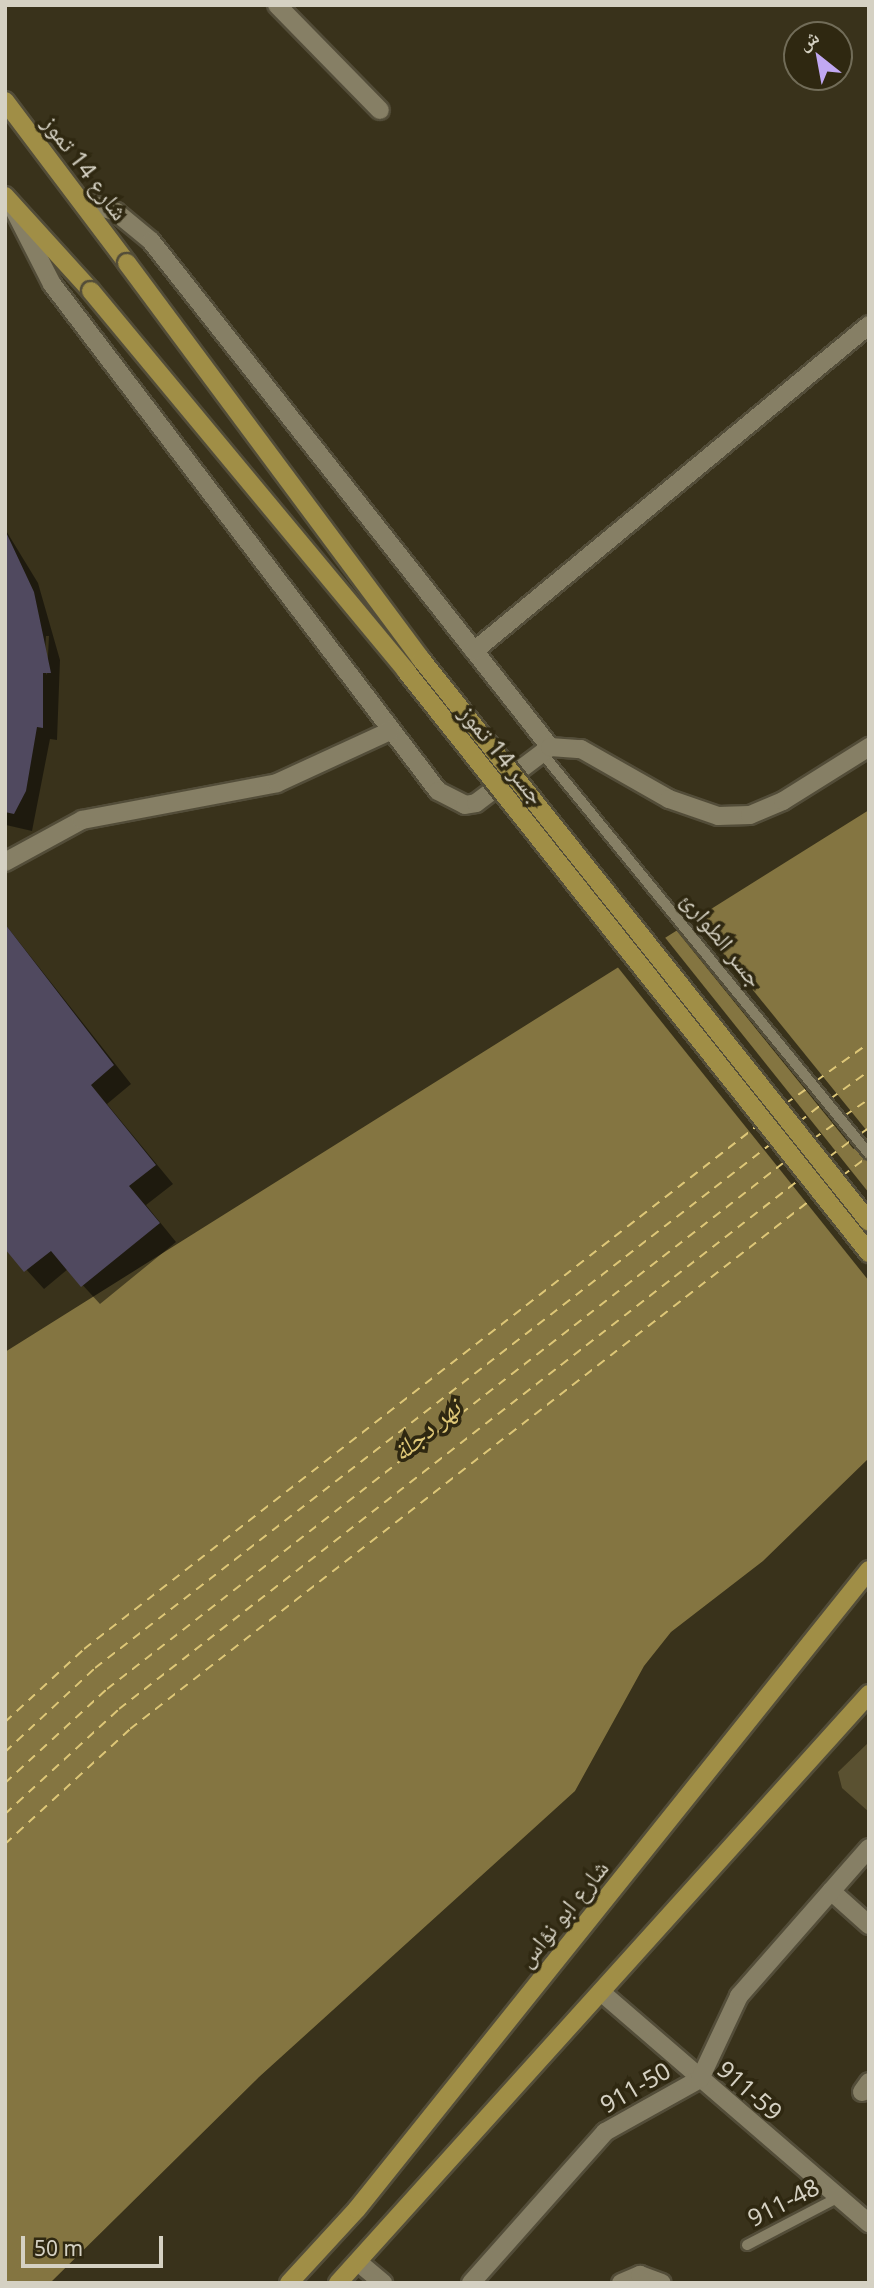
<!DOCTYPE html>
<meta charset="utf-8">
<style>
body{margin:0}
#map{position:relative;width:874px;height:2288px;overflow:hidden;background:#39321b;font-family:"Noto Sans","Noto Naskh Arabic",sans-serif}
div>[style]{position:absolute}
.green>*{inset:0;background:#5a5131}
.water>*{inset:0;background:#847541}
.pier>*{inset:0;background:#39321b;transform-origin:0 0}
.shadow>*{inset:0;background:#0007}
.ferry>*{height:2px;margin-top:-1px;transform-origin:0;background:repeating-linear-gradient(90deg,#dec777 0 9px,transparent 0 16px)}
.building>*{inset:0;background:#50495f}
.roads{filter:drop-shadow(2px 0 #534d39) drop-shadow(-2px 0 #534d39) drop-shadow(0 2px #534d39) drop-shadow(0 -2px #534d39)}
.lane>*{height:10px;margin:-5px;padding:0 5px;transform-origin:5px;border-radius:5px;background:#867f65}
.street>*{height:18px;margin:-9px;padding:0 9px;transform-origin:9px;border-radius:9px;background:#867f65}
.primary>*{height:18px;margin:-9px;padding:0 9px;transform-origin:9px;border-radius:9px;background:#a08e46}
.bridges{filter:drop-shadow(2px 0 #534d39) drop-shadow(-2px 0 #534d39) drop-shadow(0 2px #534d39) drop-shadow(0 -2px #534d39)}
.primary-bridge>*{height:18px;margin:-9px;padding:0 9px;transform-origin:9px;border-radius:9px;background:#a08e46}
span{translate:-50% -50%;white-space:nowrap;text-align:center;line-height:1.15;-webkit-text-stroke:7px #2f2811;paint-order:stroke}
.street-label{font-size:24px;color:#d5d1c3}
.water-label{font-size:26px;color:#dec777;font-style:italic}
.frame{position:absolute;inset:0;border:7px solid #d5d1c3;pointer-events:none}
.north{position:absolute;left:783px;top:21px;width:70px;height:70px;box-sizing:border-box;background:#2f2811;border:2px solid #716c58;border-radius:50%;rotate:329deg;font-size:19px;font-weight:700;line-height:28px;text-align:center;color:#d5d1c3}
.north::after{content:'';display:block;margin:auto;width:24px;height:32px;background:#c1a8f3;clip-path:polygon(50% 0,100% 100%,50% 72%,0 100%)}
.scale{position:absolute;left:21px;top:2236px;width:142px;height:32px;box-sizing:border-box;border:4px solid #d5d1c3;border-top:0;padding-left:9px;font-size:21px;line-height:24px;white-space:nowrap;color:#d5d1c3;-webkit-text-stroke:5px #2f2811;paint-order:stroke}
</style>
<div id="map">
<div class="green">
<i style="clip-path:polygon(869px 1742px,869px 1812px,842px 1788px,838px 1772px)"></i>
</div>
<div class="water">
<i style="clip-path:polygon(869px 810px,869px 1458px,763px 1561px,671px 1632px,644px 1666px,575px 1791px,259px 2077px,50px 2283px,5px 2283px,5px 1352px)"></i>
</div>
<div class="pier">
<i style="left:693px;top:916px;width:282px;height:22px;rotate:51deg"></i>
<i style="clip-path:polygon(663px 935px,869px 1193px,869px 1281px,616px 965px)"></i>
</div>
<div class="shadow">
<i style="clip-path:polygon(evenodd,5px 529px,38px 583px,60px 660px,57px 740px,50px 739px,32px 831px,6px 825px,5px 529px,46px 636px,49px 636px,47px 675px,44px 669px,46px 636px)"></i>
<i style="clip-path:polygon(5px 924px,131px 1084px,107px 1104px,173px 1184px,146px 1205px,176px 1242px,100px 1304px,68px 1269px,44px 1289px,5px 1246px)"></i>
</div>
<div class="ferry">
<i style="left:816px;top:1081px;width:65px;rotate:-35.6deg"></i>
<i style="left:830px;top:1099px;width:48px;rotate:-35.7deg"></i>
<i style="left:785px;top:1104px;width:29px;rotate:-35deg"></i>
<i style="left:844px;top:1116px;width:30px;rotate:-34deg"></i>
<i style="left:799px;top:1122px;width:29px;rotate:-38deg"></i>
<i style="left:860px;top:1134px;width:11px;rotate:-34deg"></i>
<i style="left:813px;top:1139px;width:29px;rotate:-35deg"></i>
<i style="left:829px;top:1157px;width:30px;rotate:-37deg"></i>
<i style="left:842px;top:1176px;width:30px;rotate:-37deg"></i>
<i style="left:5px;top:1722px;width:108px;rotate:-42.7deg"></i>
<i style="left:84px;top:1649px;width:854px;rotate:-37.86deg"></i>
<i style="left:5px;top:1752px;width:123px;rotate:-43deg"></i>
<i style="left:95px;top:1668px;width:857px;rotate:-37.79deg"></i>
<i style="left:5px;top:1783px;width:139px;rotate:-42.7deg"></i>
<i style="left:107px;top:1689px;width:862px;rotate:-37.88deg"></i>
<i style="left:5px;top:1814px;width:155px;rotate:-42.6deg"></i>
<i style="left:119px;top:1709px;width:863px;rotate:-37.89deg"></i>
<i style="left:5px;top:1844px;width:170px;rotate:-42.6deg"></i>
<i style="left:130px;top:1729px;width:865px;rotate:-37.86deg"></i>
</div>
<div class="building">
<i style="clip-path:polygon(5px 530px,34px 592px,51px 673px,43px 673px,43px 728px,37px 727px,26px 791px,14px 814px,5px 812px)"></i>
<i style="clip-path:polygon(5px 924px,114px 1065px,91px 1085px,156px 1165px,129px 1186px,160px 1223px,81px 1287px,51px 1251px,24px 1272px,5px 1249px)"></i>
</div>
<div class="roads">
<div class="lane">
<i style="left:542px;top:753px;width:517px;rotate:50.8deg"></i>
<i style="left:747px;top:2245px;width:104px;rotate:-27.6deg"></i>
</div>
<div class="street">
<i style="left:277px;top:5px;width:147px;rotate:45.6deg"></i>
<i style="left:10px;top:202px;width:92px;rotate:62.9deg"></i>
<i style="left:52px;top:284px;width:637px;rotate:52.72deg"></i>
<i style="left:438px;top:791px;width:30px;rotate:27deg"></i>
<i style="left:465px;top:805px;width:11px;rotate:-10deg"></i>
<i style="left:476px;top:803px;width:93px;rotate:-37.1deg"></i>
<i style="left:84px;top:202px;width:34px;rotate:17deg"></i>
<i style="left:116px;top:212px;width:45px;rotate:39.6deg"></i>
<i style="left:151px;top:241px;width:644px;rotate:51.74deg"></i>
<i style="left:550px;top:747px;width:31px;rotate:4deg"></i>
<i style="left:581px;top:749px;width:101px;rotate:29.6deg"></i>
<i style="left:669px;top:799px;width:52px;rotate:19.1deg"></i>
<i style="left:718px;top:816px;width:32px;rotate:-2deg"></i>
<i style="left:750px;top:815px;width:36px;rotate:-23deg"></i>
<i style="left:783px;top:801px;width:102px;rotate:-32.1deg"></i>
<i style="left:474px;top:651px;width:512px;rotate:-39.53deg"></i>
<i style="left:5px;top:862px;width:88px;rotate:-28.6deg"></i>
<i style="left:82px;top:820px;width:198px;rotate:-10.7deg"></i>
<i style="left:277px;top:783px;width:124px;rotate:-24.7deg"></i>
<i style="left:831px;top:1891px;width:51px;rotate:41.8deg"></i>
<i style="left:601px;top:1992px;width:354px;rotate:40.8deg"></i>
<i style="left:862px;top:2092px;width:12px;rotate:-55deg"></i>
<i style="left:358px;top:2262px;width:33px;rotate:40deg"></i>
<i style="left:471px;top:2283px;width:202px;rotate:-48.4deg"></i>
<i style="left:605px;top:2132px;width:109px;rotate:-29.2deg"></i>
<i style="left:700px;top:2079px;width:92px;rotate:-64.8deg"></i>
<i style="left:739px;top:1996px;width:197px;rotate:-48.7deg"></i>
<i style="left:621px;top:2283px;width:21px;rotate:-23deg"></i>
<i style="left:640px;top:2275px;width:23px;rotate:20deg"></i>
</div>
<div class="primary">
<i style="left:5px;top:101px;width:203px;rotate:53deg"></i>
<i style="left:5px;top:196px;width:128px;rotate:47.8deg"></i>
<i style="left:289px;top:2283px;width:100px;rotate:-47.4deg"></i>
<i style="left:357px;top:2209px;width:819px;rotate:-51.3deg"></i>
<i style="left:338px;top:2283px;width:793px;rotate:-47.96deg"></i>
</div>
</div>
<div class="bridges">
<div class="primary-bridge">
<i style="left:127px;top:263px;width:493px;rotate:53.4deg"></i>
<i style="left:421px;top:659px;width:719px;rotate:51.49deg"></i>
<i style="left:91px;top:291px;width:494px;rotate:50.3deg"></i>
<i style="left:406px;top:671px;width:744px;rotate:51.5deg"></i>
</div>
</div>
<div class="street-label">
<span style="left:86px;top:167px;rotate:53deg">شارع 14 تموز</span>
<span style="left:503px;top:754px;rotate:51deg">جسر 14 تموز</span>
<span style="left:723px;top:939px;rotate:51deg">جسر الطوارئ</span>
<span style="left:562px;top:1913px;rotate:-51deg">شارع ابو نؤاس</span>
<span style="left:635px;top:2087px;rotate:-30deg">911-50</span>
<span style="left:750px;top:2090px;rotate:41deg">911-59</span>
<span style="left:783px;top:2202px;rotate:-27deg">911-48</span>
</div>
<div class="water-label">
<span style="left:426px;top:1430px;rotate:-40deg">نهر دجلة</span>
</div>
<div class="frame"></div>
<div class="north">ش</div>
<div class="scale">50 m</div>
</div>
